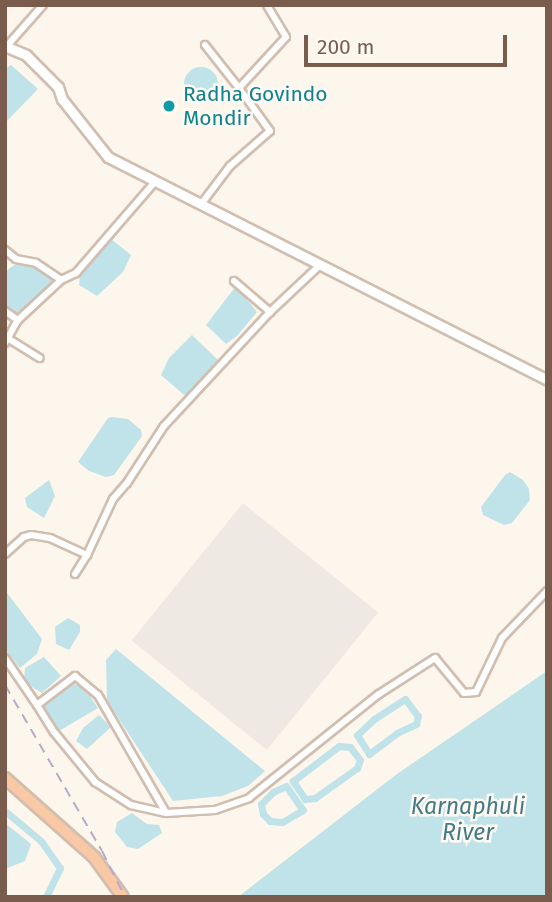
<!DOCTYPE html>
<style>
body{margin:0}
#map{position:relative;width:552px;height:902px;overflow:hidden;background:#fdf6ec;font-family:"Fira Sans",sans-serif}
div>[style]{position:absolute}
.industrial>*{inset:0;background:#efe9e4;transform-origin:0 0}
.water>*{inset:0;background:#bfe3e8}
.round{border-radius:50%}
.canal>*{height:7px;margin:-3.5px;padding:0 3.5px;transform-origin:3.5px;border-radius:3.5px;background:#bfe3e8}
.roads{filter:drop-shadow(2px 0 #d1beb0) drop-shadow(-2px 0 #d1beb0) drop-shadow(0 2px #d1beb0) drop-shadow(0 -2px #d1beb0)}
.minor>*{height:6px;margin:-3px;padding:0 3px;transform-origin:3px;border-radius:3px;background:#fff}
.secondary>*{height:9px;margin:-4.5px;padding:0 4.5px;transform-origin:4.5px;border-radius:4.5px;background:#fff}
.trunk>*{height:10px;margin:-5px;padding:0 5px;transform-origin:5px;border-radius:5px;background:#f9c8a4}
.rail>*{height:2px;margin-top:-1px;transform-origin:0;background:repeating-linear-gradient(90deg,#b9a8c9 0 10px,transparent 0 17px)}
.dots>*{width:19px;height:19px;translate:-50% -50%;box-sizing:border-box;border:4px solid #fffaf3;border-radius:50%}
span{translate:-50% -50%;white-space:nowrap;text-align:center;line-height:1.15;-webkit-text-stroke:5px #fffaf3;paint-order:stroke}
.culture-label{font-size:21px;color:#0d838f}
.left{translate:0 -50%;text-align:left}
.water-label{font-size:23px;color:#437c86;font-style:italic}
.frame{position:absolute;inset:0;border:7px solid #7a5c4d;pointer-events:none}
.scale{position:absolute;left:304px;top:35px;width:203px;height:32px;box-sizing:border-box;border:4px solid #7a5c4d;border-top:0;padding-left:9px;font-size:21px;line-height:24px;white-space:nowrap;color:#7a5c4d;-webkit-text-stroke:5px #fffaf3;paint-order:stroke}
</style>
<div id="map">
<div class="industrial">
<i style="left:243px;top:503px;width:174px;height:177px;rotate:39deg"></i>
</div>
<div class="water">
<i style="clip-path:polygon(11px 65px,38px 89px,5px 123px,5px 69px)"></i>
<i class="round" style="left:184px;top:67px;width:34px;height:34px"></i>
<i style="clip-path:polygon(111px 239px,131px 255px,123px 272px,97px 296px,79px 285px,80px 276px)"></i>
<i style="clip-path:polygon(18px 262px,33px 263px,54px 280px,25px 310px,13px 314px,5px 308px,5px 272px)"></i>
<i style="clip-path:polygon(236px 286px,257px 312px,237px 336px,226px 344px,206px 325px)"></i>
<i style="clip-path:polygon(192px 335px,218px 360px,190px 393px,184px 395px,161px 375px,169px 358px)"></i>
<i style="clip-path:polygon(112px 417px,128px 419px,141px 430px,142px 436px,114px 475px,106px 477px,89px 471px,78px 462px,108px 418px)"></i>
<i style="clip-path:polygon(510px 472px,523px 480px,529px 489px,530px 500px,512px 523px,504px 525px,483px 515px,481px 507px,505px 475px)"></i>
<i style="clip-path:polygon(49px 480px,55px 496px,44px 518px,27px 507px,25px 498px)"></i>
<i style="clip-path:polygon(5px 590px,42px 639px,37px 654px,20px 668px,5px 649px)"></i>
<i style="clip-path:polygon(68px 618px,80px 625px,80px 632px,69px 650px,56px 644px,55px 627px)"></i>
<i style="clip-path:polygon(116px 649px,265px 771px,248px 786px,222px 796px,173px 801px,107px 701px,106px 660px)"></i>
<i style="clip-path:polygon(44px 657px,61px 676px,42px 693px,24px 682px,25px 668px)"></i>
<i style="clip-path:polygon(547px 671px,547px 897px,238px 897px,397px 774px)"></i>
<i style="clip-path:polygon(72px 683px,86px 690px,98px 708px,59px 731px,41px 706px)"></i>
<i style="clip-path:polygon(99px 715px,111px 727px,87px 749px,76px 741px,83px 728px)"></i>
<i style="clip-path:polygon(132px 813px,147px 824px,159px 825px,162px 833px,138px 849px,127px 847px,115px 832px,117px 822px)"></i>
<i style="clip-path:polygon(5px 823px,31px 844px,25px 861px,5px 869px)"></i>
</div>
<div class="canal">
<i style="left:405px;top:699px;width:21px;rotate:53deg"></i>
<i style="left:418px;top:716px;width:8px;rotate:104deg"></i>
<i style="left:416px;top:724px;width:21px;rotate:155deg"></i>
<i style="left:397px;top:733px;width:35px;rotate:143deg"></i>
<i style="left:369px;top:754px;width:22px;rotate:-122deg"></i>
<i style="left:357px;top:735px;width:23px;rotate:-43deg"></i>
<i style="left:374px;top:719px;width:37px;rotate:-33deg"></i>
<i style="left:339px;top:746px;width:11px;rotate:5deg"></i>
<i style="left:350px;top:747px;width:16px;rotate:52deg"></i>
<i style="left:360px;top:760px;width:9px;rotate:111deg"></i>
<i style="left:357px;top:768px;width:52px;rotate:144.5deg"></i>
<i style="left:315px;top:798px;width:10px;rotate:174deg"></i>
<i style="left:305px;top:799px;width:22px;rotate:-124deg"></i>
<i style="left:293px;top:781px;width:58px;rotate:-37.3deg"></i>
<i style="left:286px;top:786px;width:29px;rotate:55deg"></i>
<i style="left:303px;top:810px;width:24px;rotate:150deg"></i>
<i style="left:282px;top:822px;width:12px;rotate:-175deg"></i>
<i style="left:270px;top:821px;width:10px;rotate:-135deg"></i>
<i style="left:263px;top:814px;width:10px;rotate:-101deg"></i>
<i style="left:261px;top:804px;width:17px;rotate:-45deg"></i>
<i style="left:273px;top:792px;width:14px;rotate:-25deg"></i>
<i style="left:5px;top:811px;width:47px;rotate:39.8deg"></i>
<i style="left:41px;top:841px;width:33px;rotate:55deg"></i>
<i style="left:60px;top:868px;width:32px;rotate:116deg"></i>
</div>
<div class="roads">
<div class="minor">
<i style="left:205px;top:45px;width:55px;rotate:51.7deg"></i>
<i style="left:239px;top:88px;width:69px;rotate:-47.3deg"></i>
<i style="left:286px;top:37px;width:37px;rotate:-121deg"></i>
<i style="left:6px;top:47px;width:56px;rotate:-48.6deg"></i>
<i style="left:202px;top:203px;width:46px;rotate:-52.9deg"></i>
<i style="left:230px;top:166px;width:53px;rotate:-41.2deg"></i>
<i style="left:270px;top:131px;width:53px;rotate:-125.8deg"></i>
<i style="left:5px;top:250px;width:14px;rotate:39deg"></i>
<i style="left:16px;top:259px;width:20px;rotate:11deg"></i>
<i style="left:36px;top:263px;width:30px;rotate:34deg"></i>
<i style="left:234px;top:281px;width:48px;rotate:40.7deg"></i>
<i style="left:5px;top:311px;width:16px;rotate:35deg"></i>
<i style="left:9px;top:339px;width:36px;rotate:32deg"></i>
<i style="left:5px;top:343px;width:26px;rotate:-61deg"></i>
<i style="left:18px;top:320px;width:59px;rotate:-42.9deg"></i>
<i style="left:61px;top:280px;width:17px;rotate:-25deg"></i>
<i style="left:76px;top:273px;width:119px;rotate:-49.1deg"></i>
<i style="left:5px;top:554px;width:25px;rotate:-42deg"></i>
<i style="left:24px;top:537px;width:7px;rotate:-16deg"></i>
<i style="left:31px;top:535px;width:19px;rotate:9deg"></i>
<i style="left:50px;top:538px;width:41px;rotate:24.7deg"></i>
<i style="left:87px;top:555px;width:62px;rotate:-65.1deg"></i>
<i style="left:113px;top:499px;width:21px;rotate:-49deg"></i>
<i style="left:127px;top:483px;width:68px;rotate:-57deg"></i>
<i style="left:164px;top:426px;width:156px;rotate:-47.1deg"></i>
<i style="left:270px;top:312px;width:69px;rotate:-43.2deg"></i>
<i style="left:75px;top:574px;width:22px;rotate:-58deg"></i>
<i style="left:5px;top:658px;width:57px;rotate:55.8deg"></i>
<i style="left:37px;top:705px;width:48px;rotate:-37.3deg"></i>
<i style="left:75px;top:676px;width:30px;rotate:40deg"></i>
<i style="left:98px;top:695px;width:136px;rotate:60deg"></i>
<i style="left:166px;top:813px;width:49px;rotate:-3.5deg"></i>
<i style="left:215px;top:810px;width:36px;rotate:-19deg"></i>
<i style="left:249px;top:798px;width:166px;rotate:-38.7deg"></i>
<i style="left:379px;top:694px;width:67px;rotate:-32.7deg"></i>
<i style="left:435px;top:658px;width:45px;rotate:50.4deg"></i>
<i style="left:464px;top:693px;width:12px;rotate:-5deg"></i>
<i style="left:476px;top:692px;width:60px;rotate:-64.3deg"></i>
<i style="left:502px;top:638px;width:65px;rotate:-46.2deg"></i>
<i style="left:37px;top:705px;width:32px;rotate:58deg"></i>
<i style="left:54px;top:732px;width:65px;rotate:50.6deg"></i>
<i style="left:95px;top:782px;width:43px;rotate:32.6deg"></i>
<i style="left:131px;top:805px;width:36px;rotate:13deg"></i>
</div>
<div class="secondary">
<i style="left:5px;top:46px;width:23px;rotate:23deg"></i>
<i style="left:26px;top:55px;width:45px;rotate:45deg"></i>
<i style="left:58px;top:87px;width:13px;rotate:72deg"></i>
<i style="left:62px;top:99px;width:74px;rotate:51.6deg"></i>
<i style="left:108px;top:157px;width:492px;rotate:26.9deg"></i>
</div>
<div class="trunk">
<i style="left:5px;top:778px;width:119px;rotate:41.6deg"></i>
<i style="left:94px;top:857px;width:49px;rotate:54.1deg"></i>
</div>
</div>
<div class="rail">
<i style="left:5px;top:685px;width:192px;rotate:59.7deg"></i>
<i style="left:102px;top:851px;width:51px;rotate:63.4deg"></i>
</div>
<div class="dots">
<i style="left:169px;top:106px;background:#0f9aa8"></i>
</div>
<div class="culture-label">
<span class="left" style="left:183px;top:106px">Radha Govindo<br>Mondir</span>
</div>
<div class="water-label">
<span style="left:468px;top:819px">Karnaphuli<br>River</span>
</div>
<div class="frame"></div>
<div class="scale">200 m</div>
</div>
